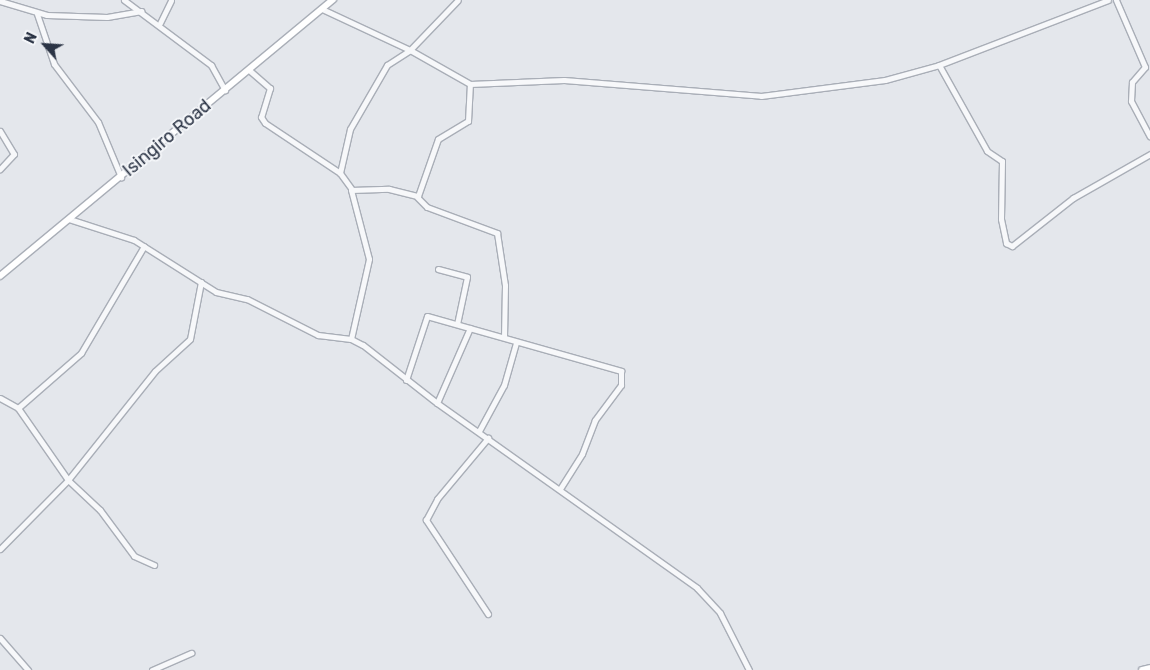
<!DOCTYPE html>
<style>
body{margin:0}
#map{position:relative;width:1150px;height:670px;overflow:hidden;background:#e4e7ec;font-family:Rubik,sans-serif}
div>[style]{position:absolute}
.roads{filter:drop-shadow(1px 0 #a9aeb7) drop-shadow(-1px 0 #a9aeb7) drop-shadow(0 1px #a9aeb7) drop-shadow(0 -1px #a9aeb7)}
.minor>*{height:5px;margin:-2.5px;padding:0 2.5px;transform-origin:2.5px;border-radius:2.5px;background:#f7f8fa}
.major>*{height:6px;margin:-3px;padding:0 3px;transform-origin:3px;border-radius:3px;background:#fff}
span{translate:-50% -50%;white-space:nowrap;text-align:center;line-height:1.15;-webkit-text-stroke:4px #f4f6f9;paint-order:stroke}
.street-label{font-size:18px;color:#2b3445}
.north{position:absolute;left:20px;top:20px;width:50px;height:50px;-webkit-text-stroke:4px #f4f6f9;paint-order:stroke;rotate:296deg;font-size:14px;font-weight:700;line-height:20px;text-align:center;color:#2b3445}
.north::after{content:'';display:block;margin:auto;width:18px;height:22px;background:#2b3445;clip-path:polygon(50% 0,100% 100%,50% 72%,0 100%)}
</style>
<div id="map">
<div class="roads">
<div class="minor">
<i style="left:124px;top:0;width:109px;rotate:36.8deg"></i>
<i style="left:211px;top:65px;width:29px;rotate:61deg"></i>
<i style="left:1116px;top:0;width:73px;rotate:66.6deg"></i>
<i style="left:1145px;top:67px;width:20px;rotate:131deg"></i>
<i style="left:1132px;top:82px;width:19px;rotate:93deg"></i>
<i style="left:1131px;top:101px;width:40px;rotate:62deg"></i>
<i style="left:0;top:1px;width:49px;rotate:16.6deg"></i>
<i style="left:47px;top:15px;width:60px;rotate:1.9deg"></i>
<i style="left:107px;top:17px;width:35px;rotate:-10deg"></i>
<i style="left:322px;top:9px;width:97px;rotate:25deg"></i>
<i style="left:410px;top:50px;width:69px;rotate:29.5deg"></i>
<i style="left:470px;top:84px;width:94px;rotate:-2.4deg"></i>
<i style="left:564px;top:80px;width:198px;rotate:4.6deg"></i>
<i style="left:761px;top:96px;width:125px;rotate:-7.4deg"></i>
<i style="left:885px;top:80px;width:56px;rotate:-15.5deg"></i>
<i style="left:939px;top:65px;width:181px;rotate:-21deg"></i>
<i style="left:37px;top:14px;width:53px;rotate:71.2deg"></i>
<i style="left:54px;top:64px;width:73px;rotate:52.8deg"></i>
<i style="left:98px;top:122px;width:60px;rotate:67.3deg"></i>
<i style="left:160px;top:23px;width:25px;rotate:-64deg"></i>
<i style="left:939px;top:65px;width:98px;rotate:60.8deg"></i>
<i style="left:987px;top:151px;width:18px;rotate:34deg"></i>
<i style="left:1002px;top:161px;width:58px;rotate:91deg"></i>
<i style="left:1001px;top:219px;width:25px;rotate:78deg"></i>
<i style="left:1006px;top:243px;width:7px;rotate:27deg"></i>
<i style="left:1012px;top:246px;width:78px;rotate:-38.2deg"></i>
<i style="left:1073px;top:198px;width:89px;rotate:-29.7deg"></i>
<i style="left:249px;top:70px;width:28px;rotate:41deg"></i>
<i style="left:270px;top:88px;width:30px;rotate:107deg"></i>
<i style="left:261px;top:117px;width:7px;rotate:56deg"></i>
<i style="left:265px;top:123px;width:90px;rotate:33.7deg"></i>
<i style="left:340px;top:173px;width:19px;rotate:54deg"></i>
<i style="left:0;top:131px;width:27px;rotate:59deg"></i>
<i style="left:14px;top:154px;width:21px;rotate:133deg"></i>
<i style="left:340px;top:173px;width:45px;rotate:-77.2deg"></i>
<i style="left:350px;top:129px;width:74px;rotate:-60deg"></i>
<i style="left:387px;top:65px;width:27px;rotate:-33deg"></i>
<i style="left:410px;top:50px;width:69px;rotate:-46.2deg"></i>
<i style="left:417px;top:197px;width:14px;rotate:45deg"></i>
<i style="left:427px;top:207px;width:75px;rotate:20.4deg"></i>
<i style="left:497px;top:233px;width:53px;rotate:81.3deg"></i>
<i style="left:505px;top:285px;width:51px;rotate:91.1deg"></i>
<i style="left:69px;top:219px;width:68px;rotate:17.9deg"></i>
<i style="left:134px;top:240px;width:97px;rotate:32.4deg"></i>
<i style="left:216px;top:292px;width:32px;rotate:13deg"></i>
<i style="left:247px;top:299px;width:80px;rotate:26.9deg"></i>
<i style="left:318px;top:335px;width:33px;rotate:7deg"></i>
<i style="left:351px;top:339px;width:13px;rotate:27deg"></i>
<i style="left:363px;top:345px;width:94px;rotate:38.1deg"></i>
<i style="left:437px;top:403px;width:319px;rotate:35.4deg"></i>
<i style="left:697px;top:588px;width:34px;rotate:47deg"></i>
<i style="left:720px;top:613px;width:64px;rotate:63deg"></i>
<i style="left:438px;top:269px;width:30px;rotate:15deg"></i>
<i style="left:467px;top:277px;width:48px;rotate:102deg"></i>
<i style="left:351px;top:339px;width:82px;rotate:-77.3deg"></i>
<i style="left:369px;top:259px;width:71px;rotate:-104.6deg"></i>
<i style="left:351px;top:190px;width:38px;rotate:-2deg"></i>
<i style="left:389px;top:189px;width:30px;rotate:14deg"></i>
<i style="left:418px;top:196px;width:60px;rotate:-70.7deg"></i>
<i style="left:438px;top:139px;width:35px;rotate:-31deg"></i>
<i style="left:468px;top:121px;width:37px;rotate:-87deg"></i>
<i style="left:406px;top:380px;width:67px;rotate:-71.8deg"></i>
<i style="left:427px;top:316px;width:202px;rotate:15.8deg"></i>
<i style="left:621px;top:371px;width:14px;rotate:90deg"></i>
<i style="left:621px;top:385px;width:44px;rotate:126.6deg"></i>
<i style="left:595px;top:420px;width:36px;rotate:111deg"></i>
<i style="left:582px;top:454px;width:41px;rotate:122.2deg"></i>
<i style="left:0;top:398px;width:21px;rotate:29deg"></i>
<i style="left:18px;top:408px;width:84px;rotate:-41.1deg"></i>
<i style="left:81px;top:353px;width:124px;rotate:-59.5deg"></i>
<i style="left:437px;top:403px;width:82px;rotate:-66.3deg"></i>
<i style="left:18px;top:408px;width:88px;rotate:55.2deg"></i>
<i style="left:68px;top:480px;width:44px;rotate:43.2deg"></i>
<i style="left:100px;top:510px;width:57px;rotate:53.5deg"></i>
<i style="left:134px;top:556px;width:22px;rotate:24deg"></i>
<i style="left:479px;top:431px;width:52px;rotate:-61.5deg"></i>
<i style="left:504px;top:385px;width:44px;rotate:-74.1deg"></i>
<i style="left:0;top:549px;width:97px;rotate:-45.4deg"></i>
<i style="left:68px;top:480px;width:139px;rotate:-51.4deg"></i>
<i style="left:155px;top:371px;width:47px;rotate:-42.4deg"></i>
<i style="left:190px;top:339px;width:58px;rotate:-79.1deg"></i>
<i style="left:488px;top:614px;width:113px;rotate:-123.4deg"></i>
<i style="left:426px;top:520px;width:24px;rotate:-62deg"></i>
<i style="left:437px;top:499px;width:80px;rotate:-50.1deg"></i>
<i style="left:0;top:638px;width:43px;rotate:48.8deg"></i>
<i style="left:152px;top:670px;width:43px;rotate:-23.6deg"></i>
</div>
<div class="major">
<i style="left:0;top:276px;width:433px;rotate:-39.7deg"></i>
<i style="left:1142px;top:670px;width:8px;rotate:-14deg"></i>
</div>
</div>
<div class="street-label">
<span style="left:167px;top:138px;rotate:-40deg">Isingiro Road</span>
</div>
<div class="north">N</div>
</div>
